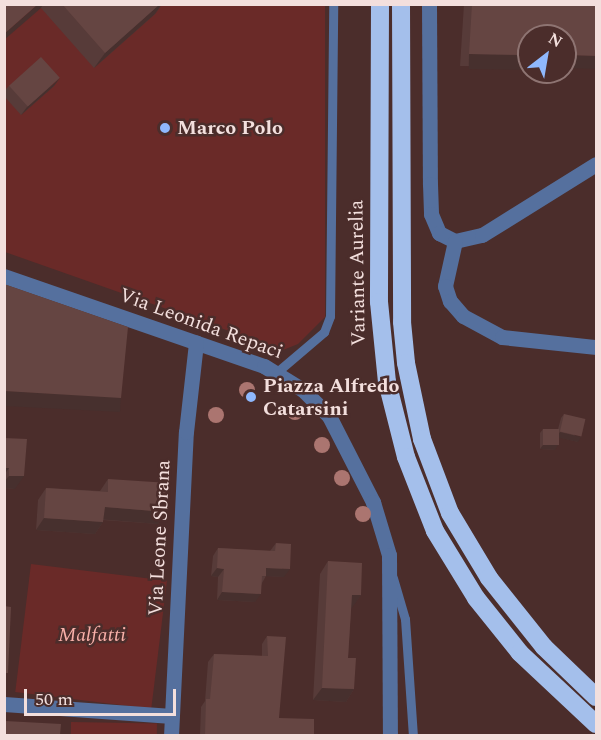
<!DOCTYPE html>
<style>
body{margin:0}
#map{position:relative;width:601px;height:740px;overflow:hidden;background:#4b2d2b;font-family:Spectral,serif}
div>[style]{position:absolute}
.green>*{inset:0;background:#6a2a28;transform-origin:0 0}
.lane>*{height:9px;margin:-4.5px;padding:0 4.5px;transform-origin:4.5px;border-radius:4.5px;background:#55709e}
.street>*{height:15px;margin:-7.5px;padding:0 7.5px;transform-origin:7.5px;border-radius:7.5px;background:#55709e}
.highway>*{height:18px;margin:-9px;padding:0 9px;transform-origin:9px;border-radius:9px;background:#a4bfeb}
.trees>*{width:16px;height:16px;margin:-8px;border-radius:50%;background:#ab7570}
.wall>*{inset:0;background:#573b39}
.shaded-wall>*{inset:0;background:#47302e;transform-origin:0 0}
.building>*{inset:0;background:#654542;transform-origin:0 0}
.dots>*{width:16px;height:16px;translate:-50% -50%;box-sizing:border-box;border:3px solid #4b2d2b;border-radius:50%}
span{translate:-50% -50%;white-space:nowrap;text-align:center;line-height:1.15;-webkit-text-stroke:5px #4b2d2b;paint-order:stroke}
.poi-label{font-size:20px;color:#f3dfdd;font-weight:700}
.left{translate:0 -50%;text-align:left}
.street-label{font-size:20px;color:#f3dfdd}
.park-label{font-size:20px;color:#f9b0a9;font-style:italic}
.frame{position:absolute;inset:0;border:6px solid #f3dfdd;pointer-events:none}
.north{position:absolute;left:517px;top:24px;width:60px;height:60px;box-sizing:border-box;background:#4b2d2b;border:2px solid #8e7472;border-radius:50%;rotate:31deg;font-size:16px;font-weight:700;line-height:24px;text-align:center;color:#f3dfdd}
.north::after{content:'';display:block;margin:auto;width:21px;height:27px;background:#8fb8fd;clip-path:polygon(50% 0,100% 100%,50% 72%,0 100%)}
.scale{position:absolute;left:24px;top:689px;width:152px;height:27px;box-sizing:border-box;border:3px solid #f3dfdd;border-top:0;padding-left:8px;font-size:18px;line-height:21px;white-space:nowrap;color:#f3dfdd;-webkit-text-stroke:4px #4b2d2b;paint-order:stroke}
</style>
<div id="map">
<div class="green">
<i style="clip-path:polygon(5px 5px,325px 5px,325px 317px,298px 344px,283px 350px,5px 252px)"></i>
<i style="left:31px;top:564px;width:137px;height:129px;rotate:7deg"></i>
<i style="left:71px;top:722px;width:86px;height:13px;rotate:1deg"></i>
</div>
<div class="lane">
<i style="left:277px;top:372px;width:62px;rotate:-40.4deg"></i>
<i style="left:324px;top:332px;width:17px;rotate:-69deg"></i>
<i style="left:330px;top:316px;width:312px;rotate:-89.4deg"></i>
<i style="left:393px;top:578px;width:43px;rotate:73.7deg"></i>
<i style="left:405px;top:619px;width:117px;rotate:86.1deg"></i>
</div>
<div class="street">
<i style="left:429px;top:4px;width:180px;rotate:89.7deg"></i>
<i style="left:430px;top:184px;width:30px;rotate:88deg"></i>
<i style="left:431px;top:214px;width:21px;rotate:67deg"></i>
<i style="left:439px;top:233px;width:18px;rotate:27deg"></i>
<i style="left:455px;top:241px;width:28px;rotate:-13deg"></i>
<i style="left:482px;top:235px;width:134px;rotate:-31.9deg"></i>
<i style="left:455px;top:241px;width:46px;rotate:102.5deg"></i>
<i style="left:445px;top:286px;width:16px;rotate:72deg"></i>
<i style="left:450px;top:301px;width:20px;rotate:49deg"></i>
<i style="left:463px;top:316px;width:44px;rotate:28.3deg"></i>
<i style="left:502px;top:337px;width:95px;rotate:6.1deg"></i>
<i style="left:4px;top:276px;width:275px;rotate:19.1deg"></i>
<i style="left:264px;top:366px;width:46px;rotate:31.6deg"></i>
<i style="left:303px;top:390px;width:37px;rotate:45deg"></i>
<i style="left:329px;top:416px;width:97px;rotate:62.9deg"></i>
<i style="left:373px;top:502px;width:55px;rotate:73.2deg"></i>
<i style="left:389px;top:555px;width:181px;rotate:89.7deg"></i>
<i style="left:4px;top:704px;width:168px;rotate:4.1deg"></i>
<i style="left:171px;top:736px;width:304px;rotate:-87.2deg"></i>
<i style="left:186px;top:432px;width:90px;rotate:-83.6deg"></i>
</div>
<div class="highway">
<i style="left:380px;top:4px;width:298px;rotate:90.2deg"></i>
<i style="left:379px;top:302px;width:80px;rotate:84.3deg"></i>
<i style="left:387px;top:382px;width:77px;rotate:75.8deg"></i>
<i style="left:406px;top:457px;width:79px;rotate:68.6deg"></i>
<i style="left:435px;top:531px;width:79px;rotate:58.5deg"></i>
<i style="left:476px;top:598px;width:70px;rotate:51.3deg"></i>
<i style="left:520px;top:653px;width:104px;rotate:43.1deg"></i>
<i style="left:401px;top:4px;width:318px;rotate:89.8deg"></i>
<i style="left:402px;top:322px;width:41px;rotate:84.4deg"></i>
<i style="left:406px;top:363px;width:78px;rotate:78.1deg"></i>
<i style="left:422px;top:439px;width:79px;rotate:69.3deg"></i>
<i style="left:450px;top:513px;width:76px;rotate:59deg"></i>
<i style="left:489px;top:578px;width:88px;rotate:51.4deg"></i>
<i style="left:544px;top:647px;width:72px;rotate:43.9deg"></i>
</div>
<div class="trees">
<i style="left:247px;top:390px"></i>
<i style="left:295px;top:412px"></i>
<i style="left:216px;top:415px"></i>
<i style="left:322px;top:445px"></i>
<i style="left:342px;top:478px"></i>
<i style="left:363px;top:514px"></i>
</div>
<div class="wall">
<i style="clip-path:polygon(4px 4px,162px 4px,155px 14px,94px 68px,41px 8px)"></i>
<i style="clip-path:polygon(464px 4px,597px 4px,529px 36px,529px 67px,460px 66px)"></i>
<i style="clip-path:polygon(9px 86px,54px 86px,21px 115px,4px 96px,4px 91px)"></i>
<i style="clip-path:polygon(564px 414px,578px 442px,558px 437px,555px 450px,540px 449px,540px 433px,543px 429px,558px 429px,561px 418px)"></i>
<i style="clip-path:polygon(4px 438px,15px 489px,4px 488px)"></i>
<i style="clip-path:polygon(108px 479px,166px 512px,158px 524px,103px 520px,103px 522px,95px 534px,36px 530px,38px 500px,46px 488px,100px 491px)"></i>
<i style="clip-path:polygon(276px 543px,284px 577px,266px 576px,262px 583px,255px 602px,217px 600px,218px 577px,211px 576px,213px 556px,218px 548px,270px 551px)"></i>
<i style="clip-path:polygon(328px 561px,361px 595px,351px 608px,348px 658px,354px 689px,346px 702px,313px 700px,320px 574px)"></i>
<i style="clip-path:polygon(267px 636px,279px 718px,314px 735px,200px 735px,201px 707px,205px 701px,208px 662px,214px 654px,262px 656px,262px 644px)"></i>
</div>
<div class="shaded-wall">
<i style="clip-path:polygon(38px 4px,43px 4px,41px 8px,4px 40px,4px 34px)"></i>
<i style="clip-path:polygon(160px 4px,162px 4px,155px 14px,94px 68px,105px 53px)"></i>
<i style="left:469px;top:54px;width:60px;height:15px;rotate:1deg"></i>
<i style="left:565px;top:55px;width:32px;height:13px;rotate:2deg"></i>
<i style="clip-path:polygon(60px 78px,54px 86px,21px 115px,27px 107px)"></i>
<i style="left:4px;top:391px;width:117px;height:15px;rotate:3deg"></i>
<i style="clip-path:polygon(560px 432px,581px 437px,578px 442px,556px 437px)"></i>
<i style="clip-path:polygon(543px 445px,558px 445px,555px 450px,540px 449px)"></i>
<i style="clip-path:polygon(4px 468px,9px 468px,4px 475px)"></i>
<i style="clip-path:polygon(9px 476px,24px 476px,15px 489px,4px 488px,4px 482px)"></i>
<i style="clip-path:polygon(105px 507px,166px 512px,158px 524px,97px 519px)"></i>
<i style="clip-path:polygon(44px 518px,103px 522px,95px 534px,36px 530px)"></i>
<i style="clip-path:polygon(217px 568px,224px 569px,218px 577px,211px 576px)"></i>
<i style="clip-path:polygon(266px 568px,290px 569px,284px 577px,261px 576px)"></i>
<i style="clip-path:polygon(222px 592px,261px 594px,255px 602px,217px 600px)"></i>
<i style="clip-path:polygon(352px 595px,361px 595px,352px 608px,343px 607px)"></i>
<i style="clip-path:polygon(322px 688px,354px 689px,346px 702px,313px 700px)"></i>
</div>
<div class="building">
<i style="clip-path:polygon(4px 4px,38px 4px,4px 34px)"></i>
<i style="clip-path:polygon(62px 4px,160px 4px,105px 53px)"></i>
<i style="clip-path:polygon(472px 4px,597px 4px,597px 56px,565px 55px,565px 36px,529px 36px,529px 55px,469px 54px)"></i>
<i style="left:41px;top:57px;width:28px;height:43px;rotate:48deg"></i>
<i style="clip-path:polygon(4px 284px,128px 327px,121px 398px,4px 391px)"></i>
<i style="left:564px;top:414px;width:22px;height:18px;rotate:13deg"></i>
<i style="left:543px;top:429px;width:16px;height:16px"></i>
<i style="clip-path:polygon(4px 438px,27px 439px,24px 476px,9px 476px,9px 468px,4px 468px)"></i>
<i style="clip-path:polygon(108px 479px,169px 483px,166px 512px,105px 507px,103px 522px,44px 518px,46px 488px,108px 492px)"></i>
<i style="clip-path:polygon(276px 543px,291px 544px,290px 569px,266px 568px,266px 576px,262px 576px,261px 594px,222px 592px,224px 569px,217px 568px,218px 548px,275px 551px)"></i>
<i style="clip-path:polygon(328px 561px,362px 563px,361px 595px,352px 595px,348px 658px,356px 658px,354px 689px,322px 688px)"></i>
<i style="clip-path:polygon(4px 606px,11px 607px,8px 673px,4px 673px)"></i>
<i style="clip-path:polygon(267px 636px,286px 637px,279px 718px,314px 719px,314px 735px,205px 735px,206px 699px,210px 699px,214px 654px,268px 656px)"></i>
<i style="clip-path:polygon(4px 716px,5px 721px,61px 724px,60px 735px,4px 735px)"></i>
</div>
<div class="dots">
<i style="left:165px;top:128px;background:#8fb8fd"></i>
<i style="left:251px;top:397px;background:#8fb8fd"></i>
</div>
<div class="poi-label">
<span class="left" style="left:177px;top:128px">Marco Polo</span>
<span class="left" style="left:263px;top:398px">Piazza Alfredo<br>Catarsini</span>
</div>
<div class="street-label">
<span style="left:358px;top:273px;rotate:-91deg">Variante Aurelia</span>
<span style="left:201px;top:324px;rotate:20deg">Via Leonida Repaci</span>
<span style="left:160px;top:538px;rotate:-87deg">Via Leone Sbrana</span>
</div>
<div class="park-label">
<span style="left:92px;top:635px">Malfatti</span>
</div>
<div class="frame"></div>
<div class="north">N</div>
<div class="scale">50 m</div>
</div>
